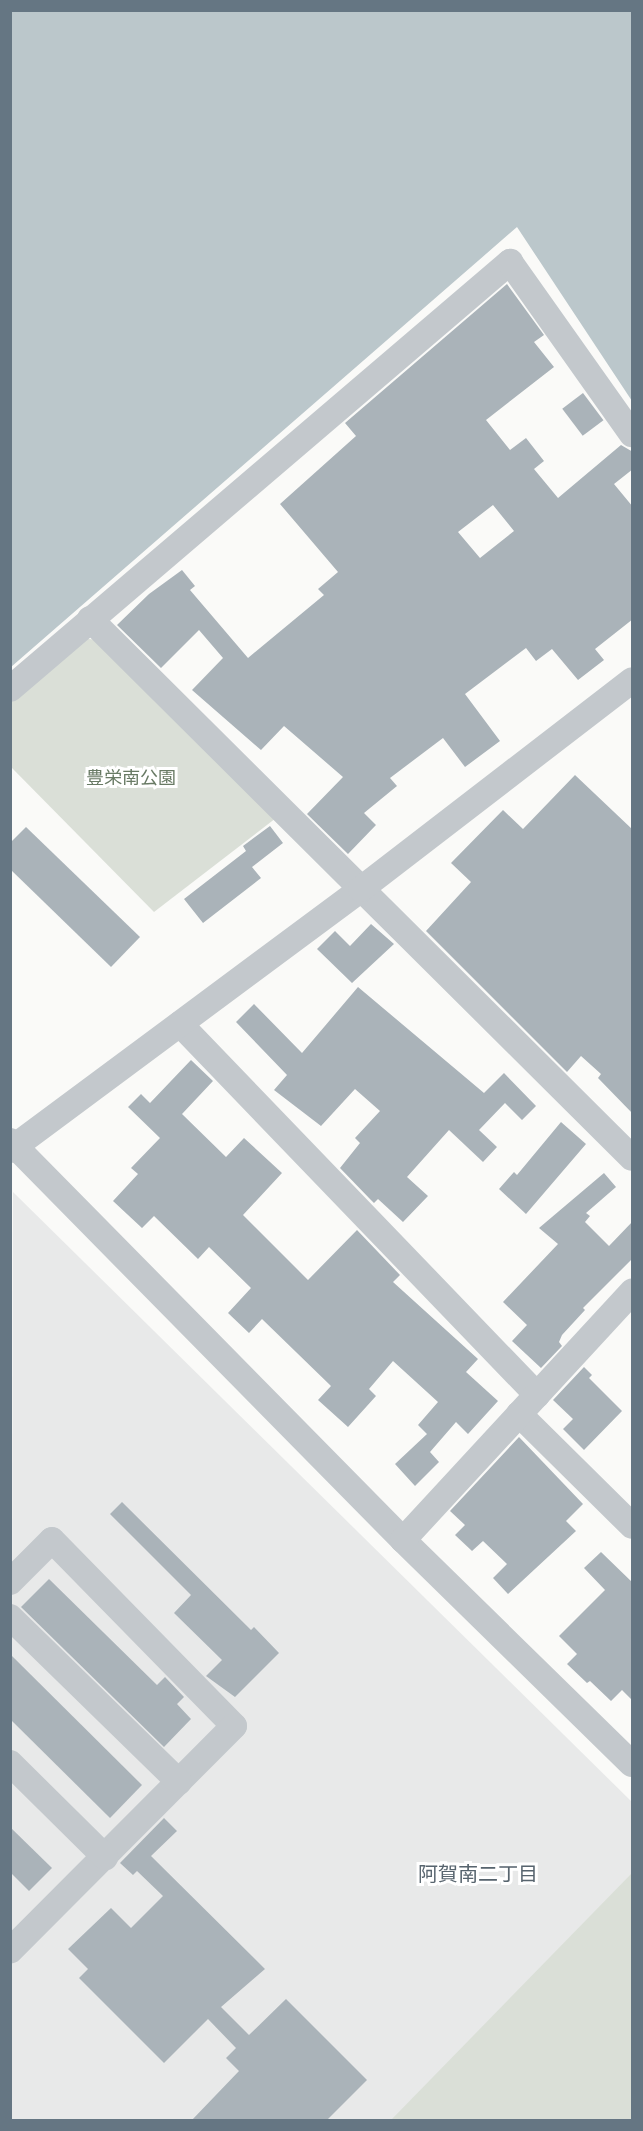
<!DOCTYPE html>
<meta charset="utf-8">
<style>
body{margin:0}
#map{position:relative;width:643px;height:2131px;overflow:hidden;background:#fafaf8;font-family:"Archivo Narrow","Noto Sans JP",sans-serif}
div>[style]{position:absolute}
.built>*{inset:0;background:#e8e9e9}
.green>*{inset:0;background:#dadfd7}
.water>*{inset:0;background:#bbc7cb}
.building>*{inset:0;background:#aab3b9;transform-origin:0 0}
.minor>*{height:26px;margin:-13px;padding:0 13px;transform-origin:13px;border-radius:13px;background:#c3c8cc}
span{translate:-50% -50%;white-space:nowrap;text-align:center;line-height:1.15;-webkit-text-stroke:6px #fff;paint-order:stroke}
.park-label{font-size:18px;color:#687a64}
.neighbourhood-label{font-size:20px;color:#57646e}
.frame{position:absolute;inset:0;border:12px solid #657683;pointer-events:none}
</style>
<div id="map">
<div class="built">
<i style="clip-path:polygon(13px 1192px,632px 1802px,632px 2120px,11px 2120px)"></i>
</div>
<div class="green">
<i style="clip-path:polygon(80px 638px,107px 641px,276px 818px,154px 912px,11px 767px,10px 696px)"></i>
<i style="clip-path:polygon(632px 1873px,632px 2120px,391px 2120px)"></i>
</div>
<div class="water">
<i style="clip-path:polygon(11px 10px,632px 11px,632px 401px,517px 227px,11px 667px)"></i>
</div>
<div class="building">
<i style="clip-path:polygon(evenodd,507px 284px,544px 335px,534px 342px,554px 367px,486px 420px,510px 450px,526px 438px,544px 461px,534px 469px,558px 498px,621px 445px,633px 452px,633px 469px,614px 484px,633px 507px,633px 619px,595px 649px,604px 660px,578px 680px,552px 649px,536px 661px,526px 648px,465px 694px,500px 741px,465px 767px,443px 738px,390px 778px,397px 786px,364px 813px,376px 825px,348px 854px,307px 814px,343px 777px,284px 726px,261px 750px,192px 690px,223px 658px,199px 630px,161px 668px,117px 625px,149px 594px,182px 570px,195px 586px,190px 590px,248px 658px,324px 595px,318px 589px,338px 572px,280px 504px,356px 436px,345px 423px,507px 284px,493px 505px,514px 531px,480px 558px,458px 532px,493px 505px)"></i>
<i style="left:583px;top:393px;width:34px;height:26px;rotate:53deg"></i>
<i style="clip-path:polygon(575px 775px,633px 830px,633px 1114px,598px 1078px,601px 1074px,581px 1056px,567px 1072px,426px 931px,471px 882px,451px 863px,503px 810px,523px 829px)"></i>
<i style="clip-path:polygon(270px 826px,283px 843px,252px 867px,261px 878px,203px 923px,184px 899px,246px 851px,243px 846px)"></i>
<i style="clip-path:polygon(26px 827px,140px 937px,111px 967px,10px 869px,10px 843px)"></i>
<i style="clip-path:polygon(371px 924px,394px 944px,352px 983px,317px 949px,335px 931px,350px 946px)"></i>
<i style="clip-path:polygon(358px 987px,484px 1093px,504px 1073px,536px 1106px,522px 1120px,505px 1103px,479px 1130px,497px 1147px,483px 1162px,449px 1130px,407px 1177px,428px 1196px,403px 1222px,378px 1199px,374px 1203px,369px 1198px,340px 1168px,360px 1143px,355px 1138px,380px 1111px,355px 1089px,321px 1126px,274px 1090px,287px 1075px,236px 1022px,254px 1004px,302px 1053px)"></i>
<i style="clip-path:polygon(191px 1060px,213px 1081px,182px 1114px,226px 1157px,244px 1138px,282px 1173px,243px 1215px,308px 1280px,357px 1230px,400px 1275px,393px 1282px,478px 1359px,466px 1372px,498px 1401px,468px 1434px,456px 1422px,430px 1452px,439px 1462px,415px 1486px,395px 1464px,427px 1434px,418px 1425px,438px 1402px,393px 1361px,369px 1389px,376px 1396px,348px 1427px,318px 1400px,331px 1386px,262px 1319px,249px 1333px,228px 1313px,251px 1288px,209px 1247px,198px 1259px,154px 1216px,142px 1228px,113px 1201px,138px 1174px,131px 1168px,160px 1138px,128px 1107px,141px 1094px,150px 1103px)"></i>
<i style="clip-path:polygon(561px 1122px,586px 1144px,526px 1214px,499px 1189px,514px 1172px,517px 1175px)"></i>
<i style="clip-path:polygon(604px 1173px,616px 1187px,586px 1213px,590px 1216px,585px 1222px,609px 1246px,633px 1221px,633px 1258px,583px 1308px,585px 1310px,562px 1335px,559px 1342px,562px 1346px,541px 1368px,512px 1341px,527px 1325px,503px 1302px,558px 1244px,539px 1228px)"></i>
<i style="clip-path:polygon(584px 1367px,592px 1375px,589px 1378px,622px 1411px,584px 1450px,563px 1429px,573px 1419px,553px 1400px)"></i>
<i style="clip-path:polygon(519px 1437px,583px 1504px,566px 1521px,576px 1531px,508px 1594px,493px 1578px,507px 1564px,483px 1541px,472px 1551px,455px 1535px,465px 1525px,450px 1511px)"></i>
<i style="clip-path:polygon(122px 1502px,251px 1630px,254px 1627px,279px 1653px,235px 1697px,206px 1676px,222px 1660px,174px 1613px,191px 1595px,110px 1514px)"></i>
<i style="clip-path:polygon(601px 1552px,633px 1583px,633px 1701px,622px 1690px,611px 1701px,590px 1681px,587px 1683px,567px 1664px,577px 1654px,559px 1636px,605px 1590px,584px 1568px)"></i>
<i style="clip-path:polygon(49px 1579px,157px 1685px,165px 1677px,184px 1697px,177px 1704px,191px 1719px,164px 1747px,21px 1607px)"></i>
<i style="clip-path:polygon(10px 1654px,142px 1785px,110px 1818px,10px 1719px)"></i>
<i style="clip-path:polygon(164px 1818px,177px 1831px,151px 1856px,265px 1969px,221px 2007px,249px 2035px,286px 1999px,367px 2080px,326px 2121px,191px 2121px,239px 2071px,226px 2058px,236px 2048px,208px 2019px,164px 2063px,79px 1978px,88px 1969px,68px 1949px,111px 1908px,131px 1928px,163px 1896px,137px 1871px,133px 1875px,120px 1863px)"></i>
<i style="clip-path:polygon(10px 1827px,52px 1868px,29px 1891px,10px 1872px)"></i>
</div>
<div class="minor">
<i style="left:90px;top:619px;width:764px;rotate:44.84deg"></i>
<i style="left:10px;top:689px;width:658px;rotate:-40.5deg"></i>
<i style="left:510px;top:262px;width:211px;rotate:54.7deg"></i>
<i style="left:180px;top:1024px;width:515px;rotate:46.1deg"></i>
<i style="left:10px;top:1141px;width:560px;rotate:45.43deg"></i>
<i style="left:403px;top:1540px;width:320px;rotate:44.4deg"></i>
<i style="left:10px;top:1150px;width:437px;rotate:-36.6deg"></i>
<i style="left:361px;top:889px;width:342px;rotate:-37.6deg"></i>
<i style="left:519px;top:1414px;width:159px;rotate:44.7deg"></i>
<i style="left:403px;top:1540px;width:338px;rotate:-47.3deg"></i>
<i style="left:10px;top:1582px;width:59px;rotate:-45deg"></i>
<i style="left:52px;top:1540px;width:260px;rotate:45.6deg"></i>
<i style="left:234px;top:1726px;width:317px;rotate:134.9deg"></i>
<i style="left:10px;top:1617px;width:236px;rotate:44.3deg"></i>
<i style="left:10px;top:1763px;width:134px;rotate:44.7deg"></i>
</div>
<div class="park-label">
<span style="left:131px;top:778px">豊栄南公園</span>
</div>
<div class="neighbourhood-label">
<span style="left:478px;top:1873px">阿賀南二丁目</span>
</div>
<div class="frame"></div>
</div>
